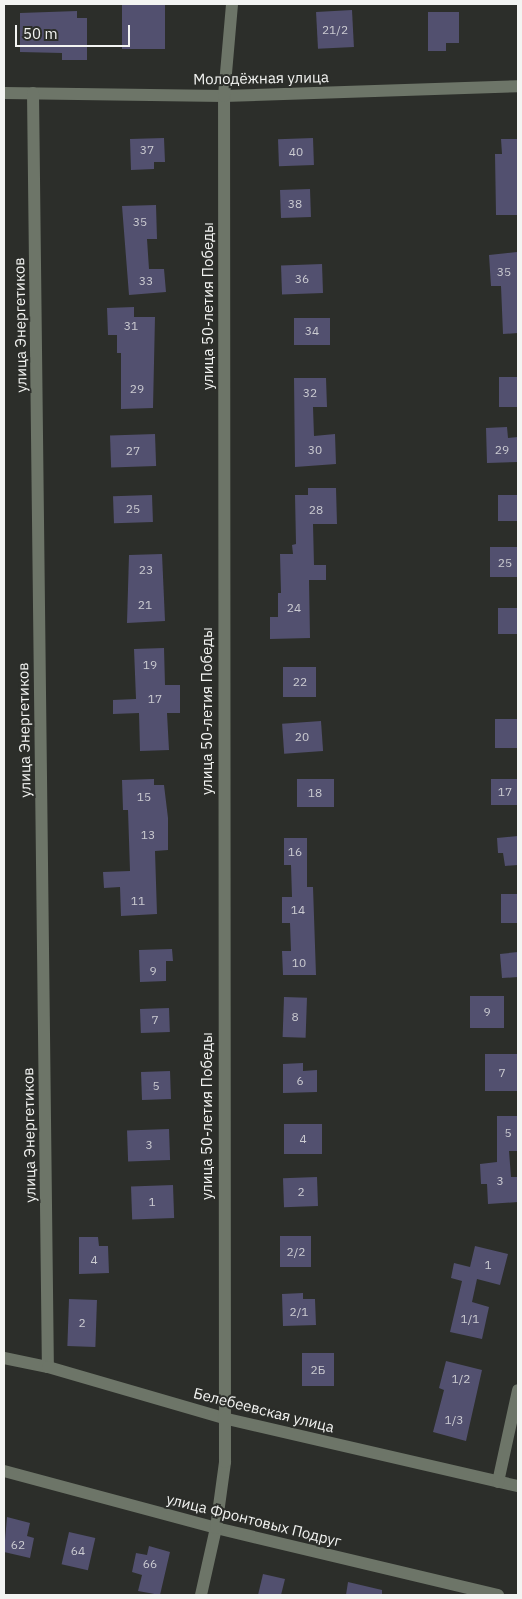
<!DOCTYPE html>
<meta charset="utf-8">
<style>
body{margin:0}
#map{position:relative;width:522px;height:1599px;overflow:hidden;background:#2c2e2a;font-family:"IBM Plex Sans",sans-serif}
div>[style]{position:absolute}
.building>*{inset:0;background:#52506f;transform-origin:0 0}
.street>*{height:12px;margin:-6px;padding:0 6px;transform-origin:6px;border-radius:6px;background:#6d7568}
span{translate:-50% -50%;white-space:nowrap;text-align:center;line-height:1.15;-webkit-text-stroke:4px #2c2e2a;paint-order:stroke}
.number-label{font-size:12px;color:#cbcbd1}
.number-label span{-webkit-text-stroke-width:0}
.street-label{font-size:15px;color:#f3f4f2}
.frame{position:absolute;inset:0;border:5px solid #f3f4f2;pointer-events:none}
.scale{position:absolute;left:15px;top:25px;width:115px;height:22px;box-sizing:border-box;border:2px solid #f3f4f2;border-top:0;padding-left:6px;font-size:15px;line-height:18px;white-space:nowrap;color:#f3f4f2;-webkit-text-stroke:4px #2c2e2a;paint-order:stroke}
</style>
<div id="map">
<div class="building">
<i style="left:122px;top:4px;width:43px;height:45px"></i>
<i style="left:352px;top:10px;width:37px;height:36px;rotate:87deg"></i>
<i style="clip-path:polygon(77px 11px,77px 18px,87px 18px,87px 60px,62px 60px,62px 53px,20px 52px,20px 13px)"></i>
<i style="clip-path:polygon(428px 12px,459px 12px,459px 43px,446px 43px,446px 51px,428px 51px)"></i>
<i style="clip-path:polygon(164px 138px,165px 162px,154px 162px,154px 169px,131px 170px,130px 139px)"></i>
<i style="left:313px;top:138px;width:27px;height:35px;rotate:88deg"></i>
<i style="clip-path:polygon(501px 139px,518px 139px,518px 215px,496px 215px,495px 154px,502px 154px)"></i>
<i style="left:310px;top:189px;width:28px;height:30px;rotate:88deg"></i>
<i style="clip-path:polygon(156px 205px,157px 239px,147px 239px,149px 269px,164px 269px,166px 292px,129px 295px,122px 206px)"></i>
<i style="clip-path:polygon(517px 252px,518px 333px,503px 334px,501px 286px,491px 286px,489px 255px)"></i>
<i style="left:322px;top:264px;width:29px;height:41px;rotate:88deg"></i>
<i style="clip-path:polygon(134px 307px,134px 317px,155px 317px,153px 408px,121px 409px,121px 353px,117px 353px,117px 335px,108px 335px,107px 308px)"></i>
<i style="left:294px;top:318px;width:36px;height:27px"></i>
<i style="left:518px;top:377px;width:30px;height:19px;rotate:90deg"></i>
<i style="clip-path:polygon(294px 378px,326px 378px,327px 407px,313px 407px,314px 436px,335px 434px,336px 464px,295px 467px)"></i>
<i style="clip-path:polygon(507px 427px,508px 438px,518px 437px,518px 462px,487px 463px,486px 428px)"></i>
<i style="left:155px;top:434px;width:32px;height:45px;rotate:88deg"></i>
<i style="clip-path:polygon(308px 488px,336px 488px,337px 524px,313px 524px,314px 565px,326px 565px,326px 580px,309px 580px,310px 638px,270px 639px,270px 617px,278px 617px,278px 593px,281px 593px,280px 554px,293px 554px,292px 545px,296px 544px,295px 495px,308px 495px)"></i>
<i style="left:152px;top:495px;width:27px;height:39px;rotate:88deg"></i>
<i style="left:498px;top:495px;width:20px;height:26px"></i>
<i style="left:518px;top:547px;width:30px;height:28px;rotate:90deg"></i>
<i style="clip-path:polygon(162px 554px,165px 621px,127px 623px,129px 555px)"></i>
<i style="left:498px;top:608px;width:20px;height:26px"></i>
<i style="clip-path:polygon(164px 648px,165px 685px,180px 685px,180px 713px,167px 713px,169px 750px,140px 751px,139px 713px,113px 714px,113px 700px,136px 699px,134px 649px)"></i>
<i style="left:283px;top:667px;width:33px;height:30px"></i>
<i style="left:518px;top:719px;width:29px;height:23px;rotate:90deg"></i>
<i style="left:321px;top:721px;width:30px;height:39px;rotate:86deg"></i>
<i style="clip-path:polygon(154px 779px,154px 785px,164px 785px,168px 818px,168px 850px,155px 851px,157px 914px,121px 916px,120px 887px,104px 888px,103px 872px,130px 871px,128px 810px,123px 810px,122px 780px)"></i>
<i style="left:297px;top:779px;width:37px;height:28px"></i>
<i style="left:518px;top:779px;width:26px;height:27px;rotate:90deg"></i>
<i style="clip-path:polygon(518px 836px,518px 865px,505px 866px,503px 853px,498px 853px,497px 838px)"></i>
<i style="clip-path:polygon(284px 838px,307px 838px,307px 887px,313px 887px,316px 975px,283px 975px,282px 951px,291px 951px,290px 923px,282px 923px,282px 897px,292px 897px,291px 865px,284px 865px)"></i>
<i style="left:518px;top:894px;width:29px;height:17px;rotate:90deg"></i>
<i style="clip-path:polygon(172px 949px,173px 961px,166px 961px,166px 981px,140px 982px,139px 950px)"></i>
<i style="clip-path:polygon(518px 952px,518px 977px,502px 978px,500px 954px)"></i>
<i style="left:470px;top:996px;width:34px;height:32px"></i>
<i style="left:284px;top:997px;width:23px;height:40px;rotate:2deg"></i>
<i style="left:169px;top:1008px;width:24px;height:29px;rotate:88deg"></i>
<i style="left:518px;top:1054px;width:37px;height:33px;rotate:90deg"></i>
<i style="clip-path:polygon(303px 1063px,303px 1071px,317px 1070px,317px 1092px,283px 1093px,283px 1064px)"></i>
<i style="left:170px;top:1071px;width:28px;height:29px;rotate:88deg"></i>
<i style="clip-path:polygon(497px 1116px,518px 1116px,518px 1151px,509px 1151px,511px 1177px,518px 1177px,518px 1202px,488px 1204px,487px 1184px,481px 1184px,480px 1164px,497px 1162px)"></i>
<i style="left:284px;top:1124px;width:38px;height:30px"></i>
<i style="left:169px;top:1129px;width:31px;height:42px;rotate:88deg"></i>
<i style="left:317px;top:1177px;width:29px;height:34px;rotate:88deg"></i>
<i style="left:173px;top:1185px;width:33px;height:42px;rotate:88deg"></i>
<i style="left:280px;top:1236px;width:31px;height:31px"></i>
<i style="clip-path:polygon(79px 1237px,98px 1237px,99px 1246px,108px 1246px,109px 1273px,79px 1274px)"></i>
<i style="clip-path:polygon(475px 1246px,508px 1254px,500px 1285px,477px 1279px,472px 1302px,489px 1307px,482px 1339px,450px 1332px,462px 1281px,451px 1278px,454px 1263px,470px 1267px)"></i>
<i style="clip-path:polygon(303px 1293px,303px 1299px,315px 1299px,316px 1325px,283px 1326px,282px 1294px)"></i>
<i style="left:69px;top:1299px;width:28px;height:47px;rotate:2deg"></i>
<i style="left:302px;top:1353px;width:32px;height:33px"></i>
<i style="clip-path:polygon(446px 1361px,482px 1370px,466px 1441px,433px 1432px,444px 1390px,439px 1388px)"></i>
<i style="clip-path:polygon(7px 1517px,30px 1523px,27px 1536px,34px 1538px,30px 1558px,4px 1552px)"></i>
<i style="left:69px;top:1532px;width:27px;height:33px;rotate:13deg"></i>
<i style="clip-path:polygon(149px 1546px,170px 1552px,160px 1595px,138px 1591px,142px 1575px,132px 1572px,136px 1553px,147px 1555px)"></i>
<i style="clip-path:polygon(263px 1574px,285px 1579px,281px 1595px,258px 1595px)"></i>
<i style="clip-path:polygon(348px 1582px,382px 1590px,382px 1595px,346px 1595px)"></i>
</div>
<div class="street">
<i style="left:4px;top:93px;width:220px;rotate:0.8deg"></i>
<i style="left:224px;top:96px;width:294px;rotate:-1.9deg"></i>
<i style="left:33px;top:93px;width:1274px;rotate:89.33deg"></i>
<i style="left:4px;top:1358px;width:45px;rotate:11.6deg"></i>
<i style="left:48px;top:1367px;width:182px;rotate:16.2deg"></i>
<i style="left:223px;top:1418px;width:303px;rotate:13deg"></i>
<i style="left:4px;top:1471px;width:220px;rotate:15deg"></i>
<i style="left:216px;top:1528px;width:290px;rotate:13.4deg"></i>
<i style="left:498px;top:1482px;width:94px;rotate:-77.7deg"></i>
<i style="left:201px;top:1595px;width:69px;rotate:-77.4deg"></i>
<i style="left:216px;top:1528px;width:67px;rotate:-82.2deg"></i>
<i style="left:225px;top:1462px;width:1366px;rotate:-90.04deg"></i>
<i style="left:224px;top:96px;width:92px;rotate:-85deg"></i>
</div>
<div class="number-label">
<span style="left:335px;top:30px">21/2</span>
<span style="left:147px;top:150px">37</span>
<span style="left:296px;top:152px">40</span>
<span style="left:295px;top:204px">38</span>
<span style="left:140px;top:222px">35</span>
<span style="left:504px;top:272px">35</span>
<span style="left:302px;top:279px">36</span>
<span style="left:146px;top:281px">33</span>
<span style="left:131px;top:326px">31</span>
<span style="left:312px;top:331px">34</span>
<span style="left:137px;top:389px">29</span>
<span style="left:310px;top:393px">32</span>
<span style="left:315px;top:450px">30</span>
<span style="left:502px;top:450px">29</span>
<span style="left:133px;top:451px">27</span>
<span style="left:133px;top:509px">25</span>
<span style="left:316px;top:510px">28</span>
<span style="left:505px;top:563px">25</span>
<span style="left:146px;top:570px">23</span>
<span style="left:145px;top:605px">21</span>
<span style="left:294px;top:608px">24</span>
<span style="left:150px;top:665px">19</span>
<span style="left:300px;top:682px">22</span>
<span style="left:155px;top:699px">17</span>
<span style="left:302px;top:737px">20</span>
<span style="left:505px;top:792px">17</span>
<span style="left:315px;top:793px">18</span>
<span style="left:144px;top:797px">15</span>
<span style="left:148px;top:835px">13</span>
<span style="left:295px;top:852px">16</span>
<span style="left:138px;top:901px">11</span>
<span style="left:298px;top:910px">14</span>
<span style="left:299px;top:963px">10</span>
<span style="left:153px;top:971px">9</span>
<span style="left:487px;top:1012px">9</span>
<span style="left:295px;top:1017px">8</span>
<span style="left:155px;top:1020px">7</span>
<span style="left:502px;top:1073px">7</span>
<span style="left:300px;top:1081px">6</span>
<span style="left:156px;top:1086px">5</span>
<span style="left:508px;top:1133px">5</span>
<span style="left:303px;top:1139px">4</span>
<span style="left:149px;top:1145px">3</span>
<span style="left:500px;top:1181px">3</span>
<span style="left:301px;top:1192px">2</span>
<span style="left:152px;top:1202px">1</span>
<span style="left:296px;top:1252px">2/2</span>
<span style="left:94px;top:1260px">4</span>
<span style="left:488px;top:1265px">1</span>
<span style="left:299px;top:1312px">2/1</span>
<span style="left:470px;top:1319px">1/1</span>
<span style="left:82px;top:1323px">2</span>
<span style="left:318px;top:1370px">2Б</span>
<span style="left:461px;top:1379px">1/2</span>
<span style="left:454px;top:1420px">1/3</span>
<span style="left:18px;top:1545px">62</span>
<span style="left:78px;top:1551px">64</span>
<span style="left:150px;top:1564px">66</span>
</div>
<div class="street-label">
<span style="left:261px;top:78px;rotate:-1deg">Молодёжная улица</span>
<span style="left:208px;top:306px;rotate:-90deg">улица 50-летия Победы</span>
<span style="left:20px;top:325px;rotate:-91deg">улица Энергетиков</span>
<span style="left:207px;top:711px;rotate:-90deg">улица 50-летия Победы</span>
<span style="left:24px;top:730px;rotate:-91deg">улица Энергетиков</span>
<span style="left:207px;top:1116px;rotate:-90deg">улица 50-летия Победы</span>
<span style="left:29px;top:1135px;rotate:-91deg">улица Энергетиков</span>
<span style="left:264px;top:1410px;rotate:14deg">Белебеевская улица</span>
<span style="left:254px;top:1520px;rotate:14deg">улица Фронтовых Подруг</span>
</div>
<div class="frame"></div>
<div class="scale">50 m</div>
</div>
